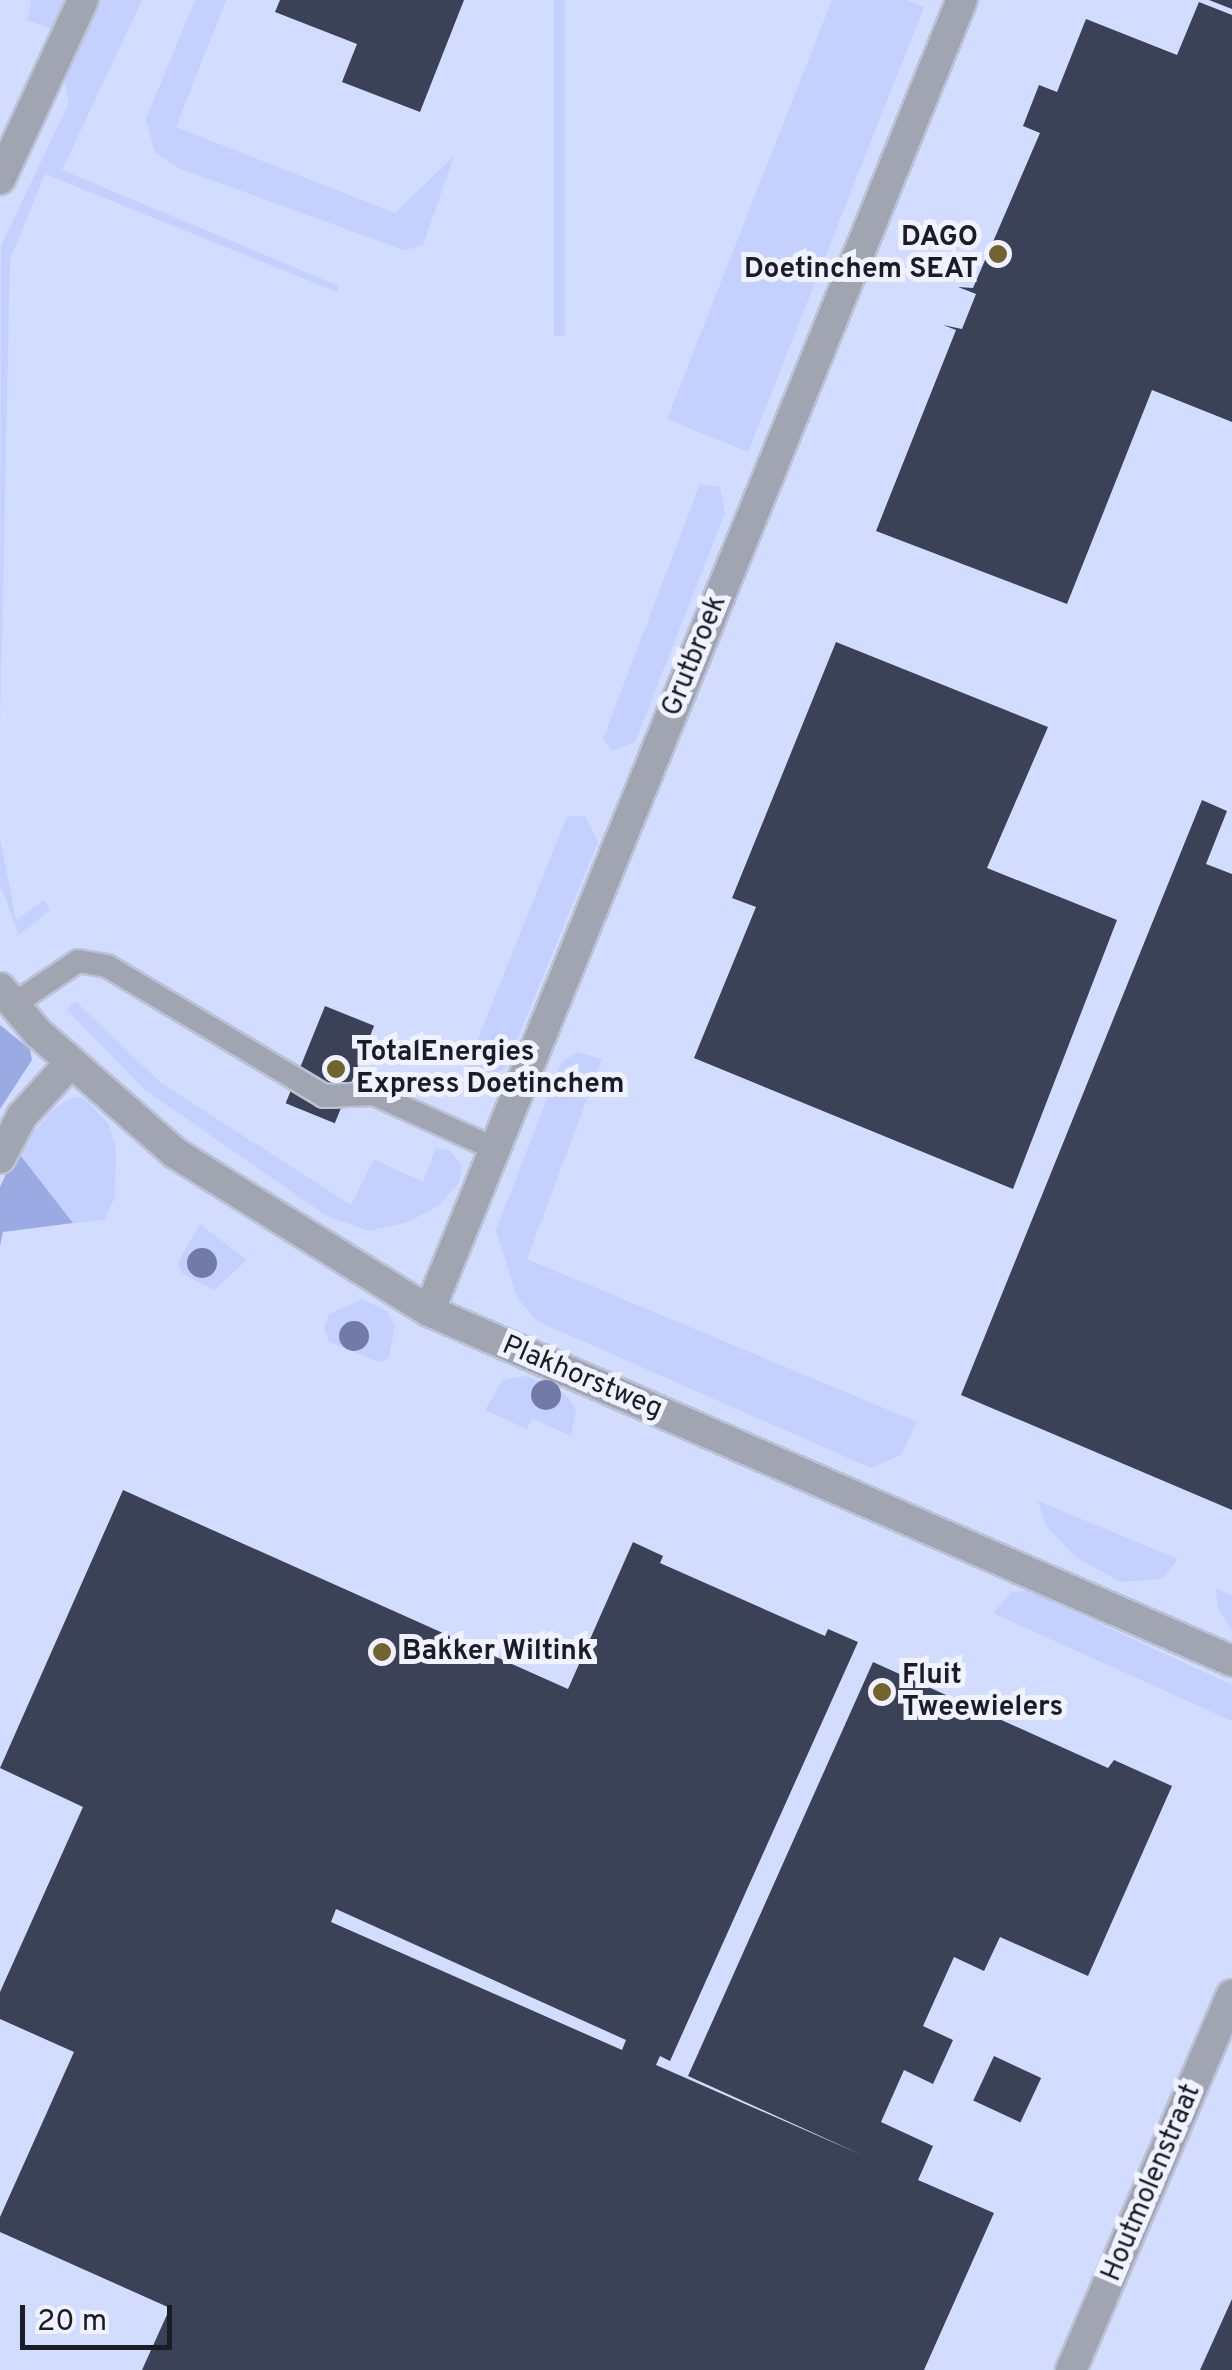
<!DOCTYPE html>
<style>
body{margin:0}
#map{position:relative;width:1232px;height:2370px;overflow:hidden;background:#dfe6fc;font-family:Overpass,sans-serif}
div>[style]{position:absolute}
.built>*{inset:0;background:#d2dcff;transform-origin:0 0}
.green>*{inset:0;background:#c4d0fe;transform-origin:0 0}
.forest>*{inset:0;background:#9baae3}
.building>*{inset:0;background:#3b4157;transform-origin:0 0}
.roads{filter:drop-shadow(2px 0 #bcc2d5) drop-shadow(-2px 0 #bcc2d5) drop-shadow(0 2px #bcc2d5) drop-shadow(0 -2px #bcc2d5)}
.service>*{height:22px;margin:-11px;padding:0 11px;transform-origin:11px;border-radius:11px;background:#a1a5b1}
.minor>*{height:30px;margin:-15px;padding:0 15px;transform-origin:15px;border-radius:15px;background:#a1a5b1}
.tertiary>*{height:30px;margin:-15px;padding:0 15px;transform-origin:15px;border-radius:15px;background:#a1a5b1}
.trees>*{width:30px;height:30px;margin:-15px;border-radius:50%;background:#747aa8}
.dots>*{width:28px;height:28px;translate:-50% -50%;box-sizing:border-box;border:5px solid #f0f3ff;border-radius:50%}
span{translate:-50% -50%;white-space:nowrap;text-align:center;line-height:1.15;-webkit-text-stroke:10px #f0f3ff;paint-order:stroke}
.poi-label{font-size:28px;color:#1a1c26;font-weight:700}
.right{translate:-100% -50%;text-align:right}
.left{translate:0 -50%;text-align:left}
.street-label{font-size:28px;color:#1a1c26}
.scale{position:absolute;left:20px;top:2305px;width:152px;height:45px;box-sizing:border-box;border:5px solid #1a1c26;border-top:0;padding-left:12px;font-size:30px;line-height:35px;white-space:nowrap;color:#1a1c26;-webkit-text-stroke:8px #f0f3ff;paint-order:stroke}
</style>
<div id="map">
<div class="built">
<i style="left:0;top:0;width:1232px;height:2370px"></i>
</div>
<div class="green">
<i style="clip-path:polygon(31px 0,66px 0,53px 29px,27px 20px)"></i>
<i style="clip-path:polygon(99px 0,142px 0,62px 170px,339px 286px,337px 292px,45px 174px,10px 259px,0 725px,1px 246px,69px 103px,63px 74px)"></i>
<i style="clip-path:polygon(195px 0,226px 0,176px 127px,395px 213px,454px 156px,423px 245px,404px 250px,178px 168px,155px 152px,146px 119px)"></i>
<i style="left:554px;top:0;width:11px;height:336px"></i>
<i style="clip-path:polygon(832px 0,906px 0,924px 7px,748px 452px,667px 419px)"></i>
<i style="clip-path:polygon(700px 484px,720px 487px,725px 513px,635px 742px,612px 751px,603px 739px)"></i>
<i style="clip-path:polygon(567px 816px,585px 816px,598px 842px,505px 1069px,476px 1079px,466px 1069px)"></i>
<i style="clip-path:polygon(0 838px,16px 920px,44px 900px,50px 910px,19px 935px,0 885px)"></i>
<i style="clip-path:polygon(75px 1001px,161px 1083px,351px 1205px,374px 1159px,423px 1182px,436px 1148px,450px 1151px,462px 1166px,459px 1183px,438px 1206px,408px 1222px,369px 1231px,327px 1216px,145px 1090px,67px 1010px)"></i>
<i style="clip-path:polygon(577px 1052px,602px 1059px,527px 1259px,917px 1422px,901px 1455px,871px 1468px,537px 1321px,517px 1297px,496px 1230px,561px 1063px)"></i>
<i style="clip-path:polygon(73px 1097px,85px 1099px,108px 1123px,116px 1149px,115px 1197px,104px 1220px,73px 1223px,17px 1151px,54px 1109px)"></i>
<i style="clip-path:polygon(200px 1224px,247px 1260px,214px 1290px,183px 1274px,177px 1264px)"></i>
<i style="clip-path:polygon(362px 1299px,387px 1311px,395px 1326px,388px 1359px,379px 1362px,329px 1342px,324px 1328px,329px 1314px)"></i>
<i style="clip-path:polygon(527px 1376px,564px 1393px,576px 1409px,571px 1436px,532px 1418px,527px 1429px,485px 1410px,503px 1380px)"></i>
<i style="clip-path:polygon(1038px 1501px,1178px 1559px,1162px 1579px,1120px 1582px,1076px 1557px,1046px 1526px)"></i>
<i style="clip-path:polygon(1215px 1588px,1232px 1595px,1232px 1630px,1219px 1610px)"></i>
<i style="clip-path:polygon(1029px 1591px,1232px 1685px,1232px 1721px,993px 1613px,1012px 1592px)"></i>
</div>
<div class="forest">
<i style="clip-path:polygon(0 1025px,30px 1049px,32px 1060px,0 1109px)"></i>
<i style="clip-path:polygon(17px 1151px,73px 1223px,3px 1232px,0 1246px,0 1187px)"></i>
</div>
<div class="building">
<i style="clip-path:polygon(280px 0,464px 0,420px 112px,342px 82px,357px 44px,275px 12px)"></i>
<i style="clip-path:polygon(1209px 0,1232px 0,1232px 9px)"></i>
<i style="clip-path:polygon(1199px 2px,1232px 15px,1232px 422px,1152px 390px,1067px 604px,876px 531px,956px 330px,943px 325px,962px 329px,976px 294px,958px 287px,973px 288px,1040px 133px,1023px 126px,1039px 85px,1057px 92px,1086px 19px,1177px 55px)"></i>
<i style="clip-path:polygon(836px 642px,1048px 727px,987px 868px,1117px 920px,1013px 1189px,694px 1058px,756px 907px,732px 898px)"></i>
<i style="clip-path:polygon(1202px 800px,1227px 811px,1206px 864px,1232px 874px,1232px 1510px,961px 1395px)"></i>
<i style="left:325px;top:1006px;width:53px;height:105px;rotate:22deg"></i>
<i style="clip-path:polygon(evenodd,123px 1490px,568px 1689px,633px 1542px,663px 1556px,660px 1563px,825px 1636px,828px 1629px,858px 1642px,670px 2061px,660px 2056px,656px 2065px,862px 2155px,688px 2076px,873px 1662px,1108px 1768px,1114px 1760px,1172px 1786px,1088px 1976px,1000px 1937px,984px 1971px,954px 1957px,923px 2026px,953px 2040px,933px 2084px,904px 2070px,881px 2122px,933px 2146px,918px 2180px,994px 2213px,924px 2370px,142px 2370px,170px 2308px,0 2232px,0 2217px,74px 2052px,0 2019px,0 1992px,83px 1807px,0 1768px,123px 1490px,336px 1909px,626px 2040px,622px 2050px,331px 1922px,336px 1909px)"></i>
<i style="left:994px;top:2056px;width:52px;height:49px;rotate:25deg"></i>
<i style="clip-path:polygon(1232px 2299px,1232px 2370px,1200px 2370px)"></i>
</div>
<div class="roads">
<div class="service">
<i style="left:17px;top:1002px;width:73px;rotate:-33.9deg"></i>
<i style="left:78px;top:961px;width:29px;rotate:10deg"></i>
<i style="left:107px;top:966px;width:253px;rotate:30.9deg"></i>
<i style="left:324px;top:1096px;width:50px;rotate:-2.3deg"></i>
<i style="left:374px;top:1094px;width:133px;rotate:24.4deg"></i>
</div>
<div class="minor">
<i style="left:0;top:179px;width:197px;rotate:-65.1deg"></i>
<i style="left:0;top:1158px;width:47px;rotate:-62.4deg"></i>
<i style="left:22px;top:1116px;width:73px;rotate:-47.8deg"></i>
<i style="left:429px;top:1311px;width:1415px;rotate:-67.88deg"></i>
<i style="left:1071px;top:2370px;width:408px;rotate:-66.8deg"></i>
</div>
<div class="tertiary">
<i style="left:0;top:988px;width:59px;rotate:49.8deg"></i>
<i style="left:38px;top:1033px;width:182px;rotate:41.2deg"></i>
<i style="left:175px;top:1153px;width:299px;rotate:31.9deg"></i>
<i style="left:429px;top:1311px;width:876px;rotate:23.55deg"></i>
</div>
</div>
<div class="trees">
<i style="left:202px;top:1263px"></i>
<i style="left:354px;top:1336px"></i>
<i style="left:546px;top:1395px"></i>
</div>
<div class="dots">
<i style="left:998px;top:254px;background:#726331"></i>
<i style="left:336px;top:1069px;background:#726331"></i>
<i style="left:382px;top:1652px;background:#726331"></i>
<i style="left:882px;top:1692px;background:#726331"></i>
</div>
<div class="poi-label">
<span class="right" style="left:978px;top:254px">DAGO<br>Doetinchem SEAT</span>
<span class="left" style="left:356px;top:1069px">TotalEnergies<br>Express Doetinchem</span>
<span class="left" style="left:402px;top:1652px">Bakker Wiltink</span>
<span class="left" style="left:902px;top:1692px">Fluit<br>Tweewielers</span>
</div>
<div class="street-label">
<span style="left:695px;top:656px;rotate:-68deg">Grutbroek</span>
<span style="left:582px;top:1378px;rotate:23deg">Plakhorstweg</span>
<span style="left:1152px;top:2183px;rotate:-67deg">Houtmolenstraat</span>
</div>
<div class="scale">20 m</div>
</div>
